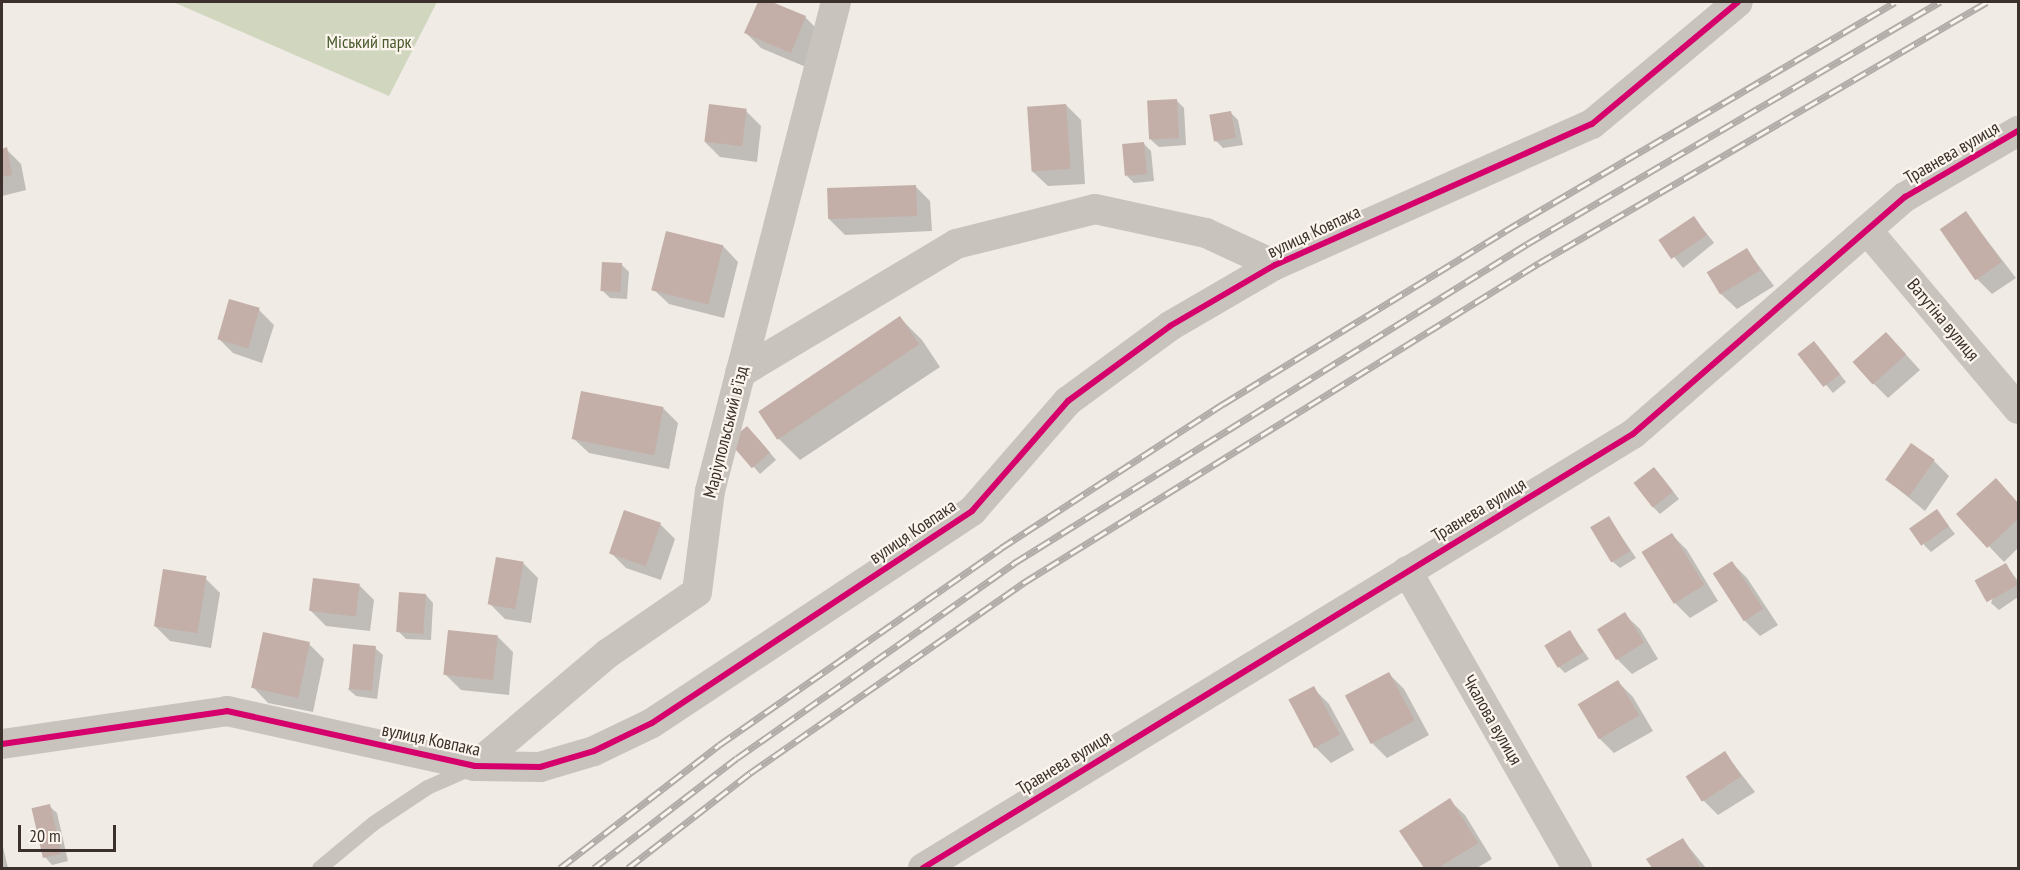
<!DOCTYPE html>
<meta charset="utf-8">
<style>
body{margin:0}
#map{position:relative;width:2020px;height:870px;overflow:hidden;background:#f0ebe5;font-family:"PT Sans Narrow",sans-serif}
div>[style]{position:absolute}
.green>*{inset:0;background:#d1d6bf}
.shadow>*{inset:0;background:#0003;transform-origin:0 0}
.building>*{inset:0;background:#c3afa7;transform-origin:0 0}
.service>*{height:15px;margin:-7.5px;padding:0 7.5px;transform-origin:7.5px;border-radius:7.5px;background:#c9c3be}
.minor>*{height:30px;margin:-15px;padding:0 15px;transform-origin:15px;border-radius:15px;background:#c9c3be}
.rail>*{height:7px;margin-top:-3.5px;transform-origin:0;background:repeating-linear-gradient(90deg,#fbf5ee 0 14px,#b1aca8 0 28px);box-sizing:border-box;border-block:2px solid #b1aca8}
.cycleway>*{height:6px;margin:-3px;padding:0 3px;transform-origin:3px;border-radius:3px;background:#d6006c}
span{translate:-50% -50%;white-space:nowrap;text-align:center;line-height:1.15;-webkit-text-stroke:4.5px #fbf5ee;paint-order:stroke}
.park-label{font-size:18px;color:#4a5a2e}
.street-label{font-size:18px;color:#3b302b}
.frame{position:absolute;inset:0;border:3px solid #3b302b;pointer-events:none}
.scale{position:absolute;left:18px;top:825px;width:98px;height:27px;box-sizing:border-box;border:3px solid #3b302b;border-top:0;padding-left:8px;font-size:18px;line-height:21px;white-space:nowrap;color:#3b302b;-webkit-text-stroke:4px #fbf5ee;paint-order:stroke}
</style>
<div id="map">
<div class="green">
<i style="clip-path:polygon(173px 2px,437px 2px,389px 96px)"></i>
</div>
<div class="shadow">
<i style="clip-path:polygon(759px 2px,805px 17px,821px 33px,806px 67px,761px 48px,746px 33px)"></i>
<i style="clip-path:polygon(1176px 100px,1184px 108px,1186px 145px,1159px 147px,1151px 140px)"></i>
<i style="clip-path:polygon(1066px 105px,1081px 120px,1085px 184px,1048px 186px,1032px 171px)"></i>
<i style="clip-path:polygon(746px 111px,761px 126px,757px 162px,720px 157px,705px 142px)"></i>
<i style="clip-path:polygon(1231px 113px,1238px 120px,1243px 145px,1223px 148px,1216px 141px)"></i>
<i style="clip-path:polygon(1143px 143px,1151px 151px,1154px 181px,1134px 183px,1127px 176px)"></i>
<i style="clip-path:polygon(6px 149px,21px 164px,26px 190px,2px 196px,2px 150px)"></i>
<i style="clip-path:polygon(915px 186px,930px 201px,932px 231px,845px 235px,829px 219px)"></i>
<i style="clip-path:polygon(1966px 213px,2016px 278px,1992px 294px,1977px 279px)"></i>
<i style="left:1694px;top:218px;width:32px;height:40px;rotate:51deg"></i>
<i style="clip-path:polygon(723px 246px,738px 262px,724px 318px,669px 304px,653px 289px)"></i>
<i style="clip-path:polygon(1747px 250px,1774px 286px,1737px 309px,1721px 294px)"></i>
<i style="clip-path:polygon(621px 264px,629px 272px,627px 299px,610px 298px,602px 290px)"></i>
<i style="clip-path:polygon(259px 310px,274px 325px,262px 363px,233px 353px,218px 338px)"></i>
<i style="clip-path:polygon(900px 318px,922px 340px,940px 367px,800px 460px,778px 438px)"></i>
<i style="clip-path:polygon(1901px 349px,1920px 370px,1888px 398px,1873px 383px)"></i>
<i style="clip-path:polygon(1821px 350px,1846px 382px,1833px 393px,1800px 354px)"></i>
<i style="clip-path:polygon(663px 408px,678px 423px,669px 469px,589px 453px,573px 438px)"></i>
<i style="clip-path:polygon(755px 435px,776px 460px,760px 474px,753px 466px)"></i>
<i style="clip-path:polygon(1934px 461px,1949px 476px,1925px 511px,1887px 480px)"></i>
<i style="clip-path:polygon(1661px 476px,1679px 499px,1660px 514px,1653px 507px)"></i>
<i style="clip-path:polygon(2011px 495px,2018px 504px,2018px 548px,2004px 562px,1958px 514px)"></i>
<i style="clip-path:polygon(1937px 511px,1955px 534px,1931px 552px,1924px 545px)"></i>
<i style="clip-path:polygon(1609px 518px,1636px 558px,1620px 568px,1612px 561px)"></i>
<i style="clip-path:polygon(660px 524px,675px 539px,661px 580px,626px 568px,611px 553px)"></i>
<i style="clip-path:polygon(1672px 535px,1687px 550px,1718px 601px,1690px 618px,1675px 603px,1643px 552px)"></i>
<i style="clip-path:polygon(523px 563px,538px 578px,531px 623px,505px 619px,490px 604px)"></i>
<i style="clip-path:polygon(1732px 563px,1747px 578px,1778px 625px,1760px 636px,1745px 621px)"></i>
<i style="clip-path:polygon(2006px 565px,2018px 581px,2018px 597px,1999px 610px,1991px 603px)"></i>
<i style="clip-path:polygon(205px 578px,220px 593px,211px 648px,170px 641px,155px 626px)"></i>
<i style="clip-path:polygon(359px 585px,374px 600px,370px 631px,326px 626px,311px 611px)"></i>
<i style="clip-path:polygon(426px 595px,433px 603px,431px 640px,406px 639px,399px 632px)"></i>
<i style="clip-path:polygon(1624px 614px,1640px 629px,1658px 659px,1632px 674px,1617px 659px)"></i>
<i style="clip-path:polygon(1570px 632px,1589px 659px,1565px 673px,1558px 666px)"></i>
<i style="clip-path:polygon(498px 637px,513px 652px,509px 695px,461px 690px,445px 674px)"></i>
<i style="clip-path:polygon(309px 644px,324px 659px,313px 712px,268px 703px,253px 687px)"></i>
<i style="clip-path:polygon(375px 648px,383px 655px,377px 699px,356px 696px,348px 689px)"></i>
<i style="clip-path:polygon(1389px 674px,1404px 689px,1429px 735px,1387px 758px,1372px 743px)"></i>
<i style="clip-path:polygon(1618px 682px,1633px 697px,1653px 731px,1614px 753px,1599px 738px)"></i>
<i style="clip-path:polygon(1313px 688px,1329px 704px,1354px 750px,1331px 763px,1316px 748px)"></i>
<i style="clip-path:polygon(1725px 753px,1755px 792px,1718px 815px,1703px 800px)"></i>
<i style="clip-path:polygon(1449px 800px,1465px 815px,1492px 859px,1477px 868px,1425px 868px,1402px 831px)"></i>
<i style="clip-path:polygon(49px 806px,57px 813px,68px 861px,52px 865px,45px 857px)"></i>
<i style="clip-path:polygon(1683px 840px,1706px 868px,1653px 868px,1648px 860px)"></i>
<i style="clip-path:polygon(2px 843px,8px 868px,2px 868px)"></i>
</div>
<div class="building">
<i style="clip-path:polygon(758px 2px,772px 2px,806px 16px,791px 53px,744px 33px)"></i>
<i style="left:1177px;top:99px;width:39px;height:30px;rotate:87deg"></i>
<i style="left:709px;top:104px;width:38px;height:38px;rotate:7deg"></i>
<i style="left:1066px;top:104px;width:65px;height:39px;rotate:86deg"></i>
<i style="left:1231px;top:111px;width:27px;height:22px;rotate:80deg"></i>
<i style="left:1144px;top:142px;width:32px;height:22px;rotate:85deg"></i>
<i style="clip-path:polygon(7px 147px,12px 175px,2px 177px,2px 149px)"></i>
<i style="left:916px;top:185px;width:31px;height:89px;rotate:88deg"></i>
<i style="left:1966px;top:211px;width:62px;height:32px;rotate:55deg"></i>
<i style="left:1694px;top:216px;width:23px;height:43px;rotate:56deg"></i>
<i style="left:666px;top:231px;width:59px;height:61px;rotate:14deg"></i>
<i style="left:1747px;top:248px;width:26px;height:47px;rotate:59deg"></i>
<i style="left:602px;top:262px;width:20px;height:29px;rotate:3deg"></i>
<i style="left:229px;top:299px;width:32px;height:42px;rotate:16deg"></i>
<i style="left:900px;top:316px;width:34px;height:171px;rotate:56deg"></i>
<i style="left:1886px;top:332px;width:30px;height:45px;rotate:48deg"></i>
<i style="left:1814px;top:341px;width:42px;height:21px;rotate:52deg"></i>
<i style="left:581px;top:391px;width:84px;height:49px;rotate:11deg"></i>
<i style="left:747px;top:426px;width:35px;height:24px;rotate:49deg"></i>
<i style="left:1911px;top:443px;width:29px;height:45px;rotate:35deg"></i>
<i style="left:1654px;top:467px;width:31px;height:26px;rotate:52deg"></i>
<i style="clip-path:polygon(1996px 478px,2018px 503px,2018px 519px,1987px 548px,1956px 514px)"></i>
<i style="left:1937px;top:509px;width:21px;height:34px;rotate:55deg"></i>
<i style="left:624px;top:510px;width:39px;height:46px;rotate:19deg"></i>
<i style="left:1609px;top:516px;width:41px;height:22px;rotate:59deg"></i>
<i style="left:1672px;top:533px;width:61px;height:36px;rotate:58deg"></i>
<i style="left:496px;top:557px;width:28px;height:48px;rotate:10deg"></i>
<i style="left:1732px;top:561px;width:57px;height:23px;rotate:57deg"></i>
<i style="left:2006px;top:563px;width:25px;height:36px;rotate:61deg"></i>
<i style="left:163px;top:569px;width:44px;height:58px;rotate:9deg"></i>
<i style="left:313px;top:578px;width:47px;height:33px;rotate:7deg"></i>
<i style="left:399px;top:592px;width:27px;height:40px;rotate:4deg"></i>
<i style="left:1625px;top:612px;width:36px;height:33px;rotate:58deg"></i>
<i style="left:448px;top:630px;width:50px;height:45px;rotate:6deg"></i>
<i style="left:1570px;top:630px;width:26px;height:30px;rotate:59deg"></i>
<i style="left:263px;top:632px;width:48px;height:57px;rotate:12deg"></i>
<i style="left:353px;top:644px;width:23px;height:45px;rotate:5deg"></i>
<i style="left:1389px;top:672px;width:55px;height:50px;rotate:62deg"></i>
<i style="left:1618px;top:680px;width:41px;height:47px;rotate:59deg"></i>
<i style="left:1314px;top:686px;width:55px;height:29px;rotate:62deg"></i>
<i style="left:1725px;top:751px;width:30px;height:47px;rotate:57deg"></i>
<i style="clip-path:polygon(1450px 798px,1478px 843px,1438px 868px,1424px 868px,1399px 831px)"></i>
<i style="left:50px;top:804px;width:51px;height:19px;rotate:77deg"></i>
<i style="clip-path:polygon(1683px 838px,1701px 868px,1652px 868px,1646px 859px)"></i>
</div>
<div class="service">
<i style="left:319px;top:868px;width:70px;rotate:-39.8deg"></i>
<i style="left:373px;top:823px;width:65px;rotate:-33.7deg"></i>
<i style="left:427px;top:787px;width:47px;rotate:-23.8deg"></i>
</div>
<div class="minor">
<i style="left:1867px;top:230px;width:234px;rotate:49.8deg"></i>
<i style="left:740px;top:373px;width:252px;rotate:-30.8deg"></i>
<i style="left:956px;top:244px;width:143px;rotate:-14.1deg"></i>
<i style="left:1095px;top:209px;width:114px;rotate:12.2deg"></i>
<i style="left:1206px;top:233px;width:76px;rotate:24.9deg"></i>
<i style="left:1407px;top:571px;width:342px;rotate:60.2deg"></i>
<i style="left:2px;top:744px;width:227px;rotate:-8.3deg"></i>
<i style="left:227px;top:711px;width:254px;rotate:12.5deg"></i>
<i style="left:475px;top:766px;width:65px;rotate:0.9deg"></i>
<i style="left:540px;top:767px;width:56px;rotate:-16.5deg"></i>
<i style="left:594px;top:751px;width:64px;rotate:-25.8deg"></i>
<i style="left:652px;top:723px;width:384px;rotate:-33.5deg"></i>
<i style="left:972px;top:511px;width:146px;rotate:-48.9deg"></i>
<i style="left:1068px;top:401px;width:127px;rotate:-36.3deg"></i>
<i style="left:1170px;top:326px;width:121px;rotate:-30.2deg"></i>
<i style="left:1275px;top:265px;width:347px;rotate:-24deg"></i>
<i style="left:1592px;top:124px;width:190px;rotate:-39.9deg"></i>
<i style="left:475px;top:766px;width:173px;rotate:-40.3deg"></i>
<i style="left:607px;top:654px;width:109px;rotate:-34.6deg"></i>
<i style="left:697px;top:592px;width:102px;rotate:-82.7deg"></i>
<i style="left:710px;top:491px;width:505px;rotate:-75.55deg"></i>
<i style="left:923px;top:868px;width:832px;rotate:-31.44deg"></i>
<i style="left:1633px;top:434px;width:361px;rotate:-41.1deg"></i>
<i style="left:1905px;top:197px;width:131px;rotate:-30.3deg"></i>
</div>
<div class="rail">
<i style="left:560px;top:868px;width:201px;rotate:-37.7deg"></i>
<i style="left:719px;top:745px;width:344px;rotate:-34.9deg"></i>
<i style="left:1001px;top:548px;width:265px;rotate:-33deg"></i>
<i style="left:1223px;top:404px;width:331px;rotate:-31.5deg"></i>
<i style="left:1505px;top:231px;width:452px;rotate:-30.4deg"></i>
<i style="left:594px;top:868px;width:180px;rotate:-37.6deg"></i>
<i style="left:737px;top:758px;width:339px;rotate:-35.1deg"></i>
<i style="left:1014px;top:563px;width:604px;rotate:-31.87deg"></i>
<i style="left:1527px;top:244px;width:479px;rotate:-30.4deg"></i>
<i style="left:628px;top:868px;width:155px;rotate:-37.9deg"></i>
<i style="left:750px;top:773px;width:333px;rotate:-34.8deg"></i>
<i style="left:1023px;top:583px;width:607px;rotate:-31.81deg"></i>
<i style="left:1539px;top:263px;width:518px;rotate:-30.22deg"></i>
</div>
<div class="cycleway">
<i style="left:2px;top:744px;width:227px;rotate:-8.3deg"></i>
<i style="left:227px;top:711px;width:254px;rotate:12.5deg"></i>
<i style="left:475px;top:766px;width:65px;rotate:0.9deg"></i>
<i style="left:540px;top:767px;width:56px;rotate:-16.5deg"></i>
<i style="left:594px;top:751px;width:64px;rotate:-25.8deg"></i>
<i style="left:652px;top:723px;width:384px;rotate:-33.5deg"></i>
<i style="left:972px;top:511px;width:146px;rotate:-48.9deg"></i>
<i style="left:1068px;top:401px;width:127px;rotate:-36.3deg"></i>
<i style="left:1170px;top:326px;width:121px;rotate:-30.2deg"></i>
<i style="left:1275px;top:265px;width:347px;rotate:-24deg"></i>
<i style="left:1592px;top:124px;width:190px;rotate:-39.9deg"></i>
<i style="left:923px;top:868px;width:832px;rotate:-31.44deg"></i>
<i style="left:1633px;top:434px;width:361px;rotate:-41.1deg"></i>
<i style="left:1905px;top:197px;width:131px;rotate:-30.3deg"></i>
</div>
<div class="park-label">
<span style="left:369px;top:42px">Міський парк</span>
</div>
<div class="street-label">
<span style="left:1952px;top:153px;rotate:-30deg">Травнева вулиця</span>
<span style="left:1314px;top:232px;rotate:-25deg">вулиця Ковпака</span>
<span style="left:1943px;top:320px;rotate:50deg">Ватутіна вулиця</span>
<span style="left:726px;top:432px;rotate:-76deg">Маріупольський в'їзд</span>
<span style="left:1479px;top:510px;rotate:-31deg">Травнева вулиця</span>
<span style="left:913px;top:532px;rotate:-34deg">вулиця Ковпака</span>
<span style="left:1492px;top:720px;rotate:60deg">Чкалова вулиця</span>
<span style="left:431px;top:740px;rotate:12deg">вулиця Ковпака</span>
<span style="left:1064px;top:763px;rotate:-31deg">Травнева вулиця</span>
</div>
<div class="frame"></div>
<div class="scale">20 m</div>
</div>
